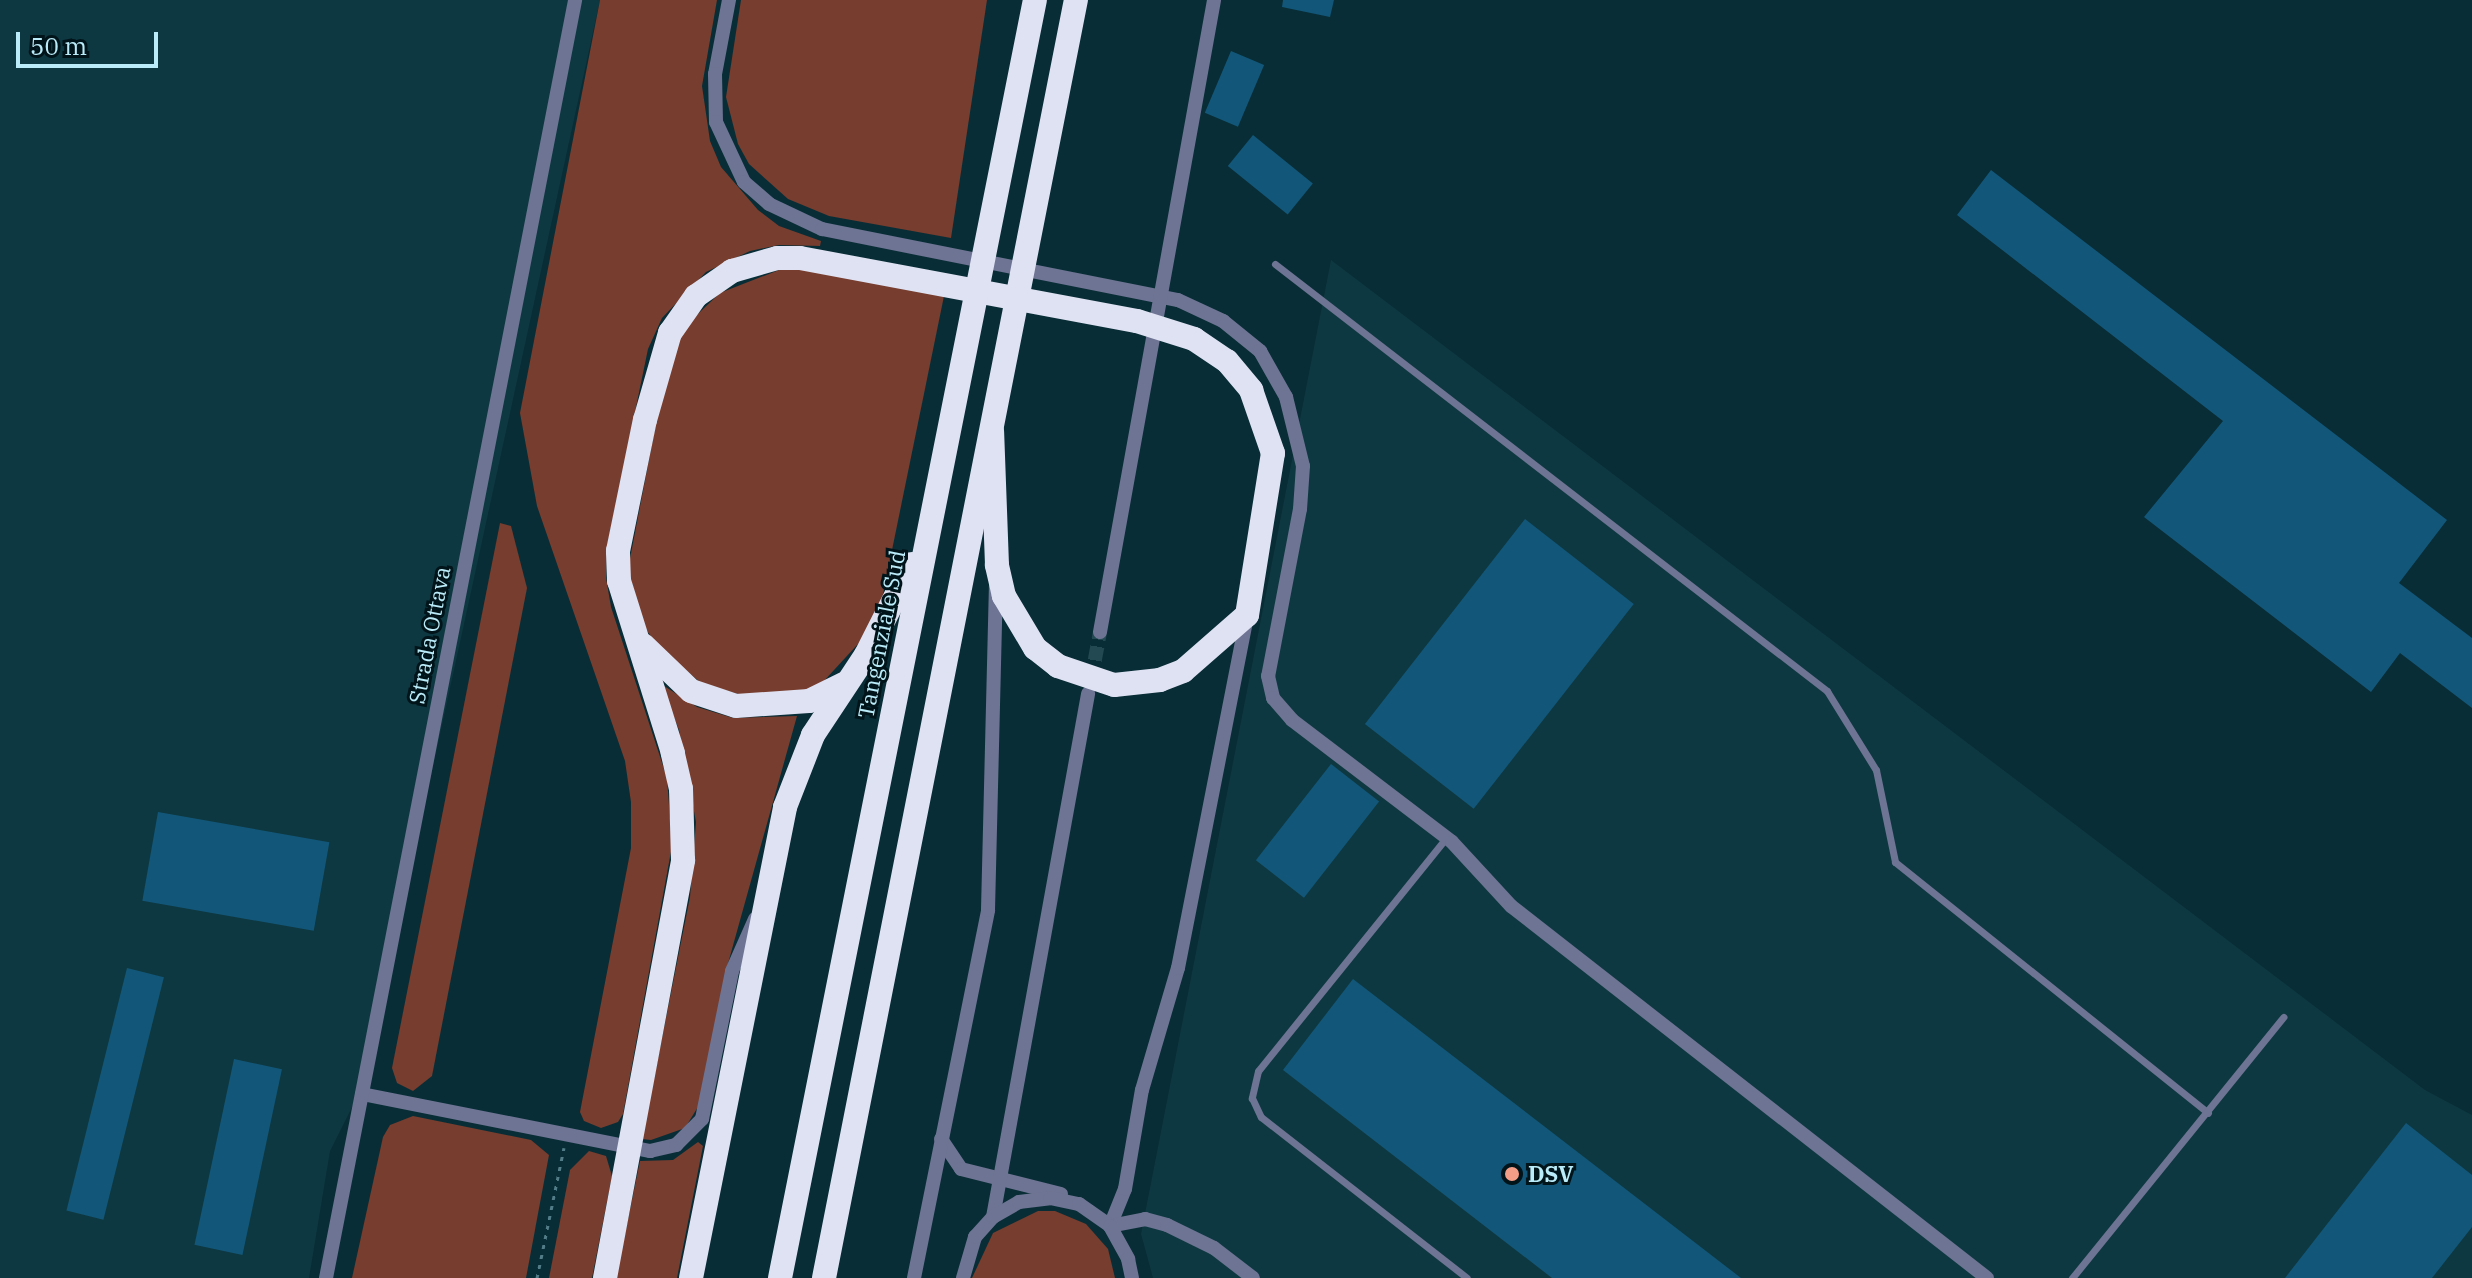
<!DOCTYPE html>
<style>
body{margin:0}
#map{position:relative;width:2472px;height:1278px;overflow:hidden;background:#082d36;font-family:"IBM Plex Serif",serif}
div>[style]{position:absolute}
.built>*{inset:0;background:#0e3841}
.green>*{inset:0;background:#773d2e}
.building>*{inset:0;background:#125779;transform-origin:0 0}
.minor-tunnel>*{height:14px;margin-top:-7px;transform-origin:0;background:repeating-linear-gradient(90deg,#234a53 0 14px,transparent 0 21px)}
.path>*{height:3px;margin-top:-1.5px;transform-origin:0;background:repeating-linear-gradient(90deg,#527c87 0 4px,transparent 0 10px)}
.service>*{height:7px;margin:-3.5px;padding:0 3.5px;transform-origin:3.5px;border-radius:3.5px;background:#6e7493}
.minor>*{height:14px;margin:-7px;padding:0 7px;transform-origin:7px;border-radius:7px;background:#6e7493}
.motorway>*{height:24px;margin:-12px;padding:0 12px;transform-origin:12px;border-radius:12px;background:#dfe2f2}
.dots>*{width:22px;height:22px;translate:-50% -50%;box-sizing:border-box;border:4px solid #00141a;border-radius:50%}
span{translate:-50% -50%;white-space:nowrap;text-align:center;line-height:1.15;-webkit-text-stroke:6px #00141a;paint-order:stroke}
.street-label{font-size:22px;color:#baebf8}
.poi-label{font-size:22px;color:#baebf8;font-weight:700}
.left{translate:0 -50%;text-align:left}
.scale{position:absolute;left:16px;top:32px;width:142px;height:36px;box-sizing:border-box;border:4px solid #baebf8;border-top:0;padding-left:10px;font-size:24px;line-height:28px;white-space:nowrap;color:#baebf8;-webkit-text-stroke:6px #00141a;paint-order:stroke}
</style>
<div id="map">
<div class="built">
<i style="clip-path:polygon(0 0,600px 0,364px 1083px,330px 1151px,309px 1278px,0 1278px)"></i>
<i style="clip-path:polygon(1331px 260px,2425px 1090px,2472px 1115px,2472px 1278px,1153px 1278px,1141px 1234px)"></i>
</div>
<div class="green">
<i style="clip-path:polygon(600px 0,717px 0,702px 86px,710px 141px,721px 167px,758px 210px,779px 226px,821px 241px,820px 246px,779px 245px,750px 251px,706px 272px,662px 318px,648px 349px,607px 547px,606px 578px,611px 607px,667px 778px,672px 846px,623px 1114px,618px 1122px,601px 1128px,584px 1121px,580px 1112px,631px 848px,631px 802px,625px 761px,537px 506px,520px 413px)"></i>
<i style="clip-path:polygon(741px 0,987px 0,951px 238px,829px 216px,788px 199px,749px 164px,738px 144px,726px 97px)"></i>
<i style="clip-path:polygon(779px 270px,807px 270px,944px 296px,882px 599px,869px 632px,823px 682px,806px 690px,742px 695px,702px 684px,657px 645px,645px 628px,628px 569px,668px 361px,683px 328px,720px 293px)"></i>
<i style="clip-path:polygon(500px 523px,511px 526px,527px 588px,432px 1076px,413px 1091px,397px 1083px,392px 1068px)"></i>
<i style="clip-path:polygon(661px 684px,697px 707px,733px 718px,797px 716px,727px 967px,701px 1102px,685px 1128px,651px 1140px,642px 1139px,690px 897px,696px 822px,679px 730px)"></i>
<i style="clip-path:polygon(413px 1116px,531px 1140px,549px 1155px,526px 1278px,352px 1278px,383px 1137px,390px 1125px)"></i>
<i style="clip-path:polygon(698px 1142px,703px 1146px,677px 1278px,616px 1278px,640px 1161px,673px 1160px)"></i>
<i style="clip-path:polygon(589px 1151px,606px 1156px,612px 1176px,592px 1278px,549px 1278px,570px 1170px)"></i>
<i style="clip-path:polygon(1038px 1211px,1055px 1211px,1086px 1224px,1108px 1249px,1115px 1278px,972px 1278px,993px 1233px)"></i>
</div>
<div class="building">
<i style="clip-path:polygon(1283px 0,1334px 0,1330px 17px,1282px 7px)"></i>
<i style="left:1231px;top:51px;width:36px;height:67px;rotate:23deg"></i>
<i style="left:1253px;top:135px;width:77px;height:40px;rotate:39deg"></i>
<i style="clip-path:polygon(1991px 170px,2447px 520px,2399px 583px,2472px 638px,2472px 708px,2400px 653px,2371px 692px,2144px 517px,2223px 421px,1957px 215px)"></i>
<i style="left:1525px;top:519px;width:138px;height:260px;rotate:38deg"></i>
<i style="left:1331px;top:764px;width:61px;height:122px;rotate:38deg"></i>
<i style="left:158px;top:812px;width:174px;height:90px;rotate:10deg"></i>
<i style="left:127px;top:968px;width:38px;height:250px;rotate:14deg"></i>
<i style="clip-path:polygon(1353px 979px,1741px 1278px,1552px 1278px,1283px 1070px)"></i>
<i style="left:234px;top:1059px;width:49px;height:190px;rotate:12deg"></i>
<i style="clip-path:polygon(2406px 1123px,2472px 1175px,2472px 1227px,2432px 1278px,2285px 1278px)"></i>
</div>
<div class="minor-tunnel">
<i style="left:1091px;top:681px;width:50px;rotate:-79.6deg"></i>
</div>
<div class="path">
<i style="left:537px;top:1278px;width:133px;rotate:-78.3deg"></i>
</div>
<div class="service">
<i style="left:1275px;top:264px;width:698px;rotate:37.72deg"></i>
<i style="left:1827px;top:691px;width:93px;rotate:58.2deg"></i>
<i style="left:1876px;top:770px;width:94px;rotate:78.3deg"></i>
<i style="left:1895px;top:862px;width:401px;rotate:38.7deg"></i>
<i style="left:1446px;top:838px;width:299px;rotate:128.9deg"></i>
<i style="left:1258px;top:1071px;width:28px;rotate:103deg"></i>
<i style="left:1252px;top:1098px;width:21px;rotate:65deg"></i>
<i style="left:1261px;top:1117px;width:261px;rotate:38deg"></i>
<i style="left:2072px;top:1278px;width:336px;rotate:-51deg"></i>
</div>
<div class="minor">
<i style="left:729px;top:0;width:75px;rotate:100.7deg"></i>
<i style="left:715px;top:74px;width:48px;rotate:88.8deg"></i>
<i style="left:716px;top:122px;width:66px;rotate:65deg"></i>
<i style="left:744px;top:182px;width:33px;rotate:41deg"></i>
<i style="left:769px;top:204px;width:59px;rotate:25.3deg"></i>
<i style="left:822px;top:229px;width:363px;rotate:11.3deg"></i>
<i style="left:1178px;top:300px;width:50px;rotate:25deg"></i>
<i style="left:1223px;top:321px;width:48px;rotate:39deg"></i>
<i style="left:1260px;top:351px;width:53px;rotate:60.5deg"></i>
<i style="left:1286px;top:397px;width:71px;rotate:76.2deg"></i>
<i style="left:1303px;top:466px;width:43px;rotate:94deg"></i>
<i style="left:1300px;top:509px;width:170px;rotate:100.8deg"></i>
<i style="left:1268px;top:676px;width:23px;rotate:77deg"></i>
<i style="left:1273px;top:698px;width:29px;rotate:49deg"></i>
<i style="left:1292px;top:720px;width:201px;rotate:37.3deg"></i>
<i style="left:1452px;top:842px;width:87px;rotate:47.3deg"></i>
<i style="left:1511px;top:906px;width:604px;rotate:38.01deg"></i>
<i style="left:1100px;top:632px;width:642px;rotate:-79.77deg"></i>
<i style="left:362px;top:1094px;width:294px;rotate:11.2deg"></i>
<i style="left:650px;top:1151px;width:27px;rotate:-13deg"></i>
<i style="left:676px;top:1145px;width:37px;rotate:-45deg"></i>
<i style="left:702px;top:1119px;width:151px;rotate:-78.5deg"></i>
<i style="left:732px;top:971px;width:57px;rotate:-66.1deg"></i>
<i style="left:941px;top:1139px;width:36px;rotate:56deg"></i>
<i style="left:961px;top:1169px;width:103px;rotate:14deg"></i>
<i style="left:993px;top:1217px;width:532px;rotate:-79.7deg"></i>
<i style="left:1110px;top:1226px;width:40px;rotate:-68deg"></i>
<i style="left:1125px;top:1189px;width:100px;rotate:-80.3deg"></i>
<i style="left:1142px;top:1090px;width:127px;rotate:-73.6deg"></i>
<i style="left:1178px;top:968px;width:360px;rotate:-78.9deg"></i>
<i style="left:1110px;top:1226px;width:36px;rotate:-11deg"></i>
<i style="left:1145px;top:1219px;width:23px;rotate:15deg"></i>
<i style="left:1167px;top:1225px;width:52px;rotate:26.1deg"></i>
<i style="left:1214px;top:1248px;width:49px;rotate:37.6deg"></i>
<i style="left:326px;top:1278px;width:1302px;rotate:-78.97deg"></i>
<i style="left:914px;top:1278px;width:375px;rotate:-78.6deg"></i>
<i style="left:988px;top:910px;width:324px;rotate:-88.6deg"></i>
<i style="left:963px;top:1278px;width:43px;rotate:-73.7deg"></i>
<i style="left:975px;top:1237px;width:27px;rotate:-48deg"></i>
<i style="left:993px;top:1217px;width:30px;rotate:-30deg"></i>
<i style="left:1019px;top:1202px;width:31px;rotate:-7deg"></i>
<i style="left:1050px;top:1198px;width:30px;rotate:12deg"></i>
<i style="left:1079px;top:1204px;width:38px;rotate:35deg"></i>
<i style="left:1110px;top:1226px;width:38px;rotate:61deg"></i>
<i style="left:1128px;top:1259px;width:19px;rotate:78deg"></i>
</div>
<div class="motorway">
<i style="left:643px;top:645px;width:66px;rotate:43.8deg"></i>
<i style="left:691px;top:691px;width:47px;rotate:18.4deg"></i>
<i style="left:736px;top:706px;width:73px;rotate:-3.9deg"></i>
<i style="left:809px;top:701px;width:39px;rotate:-26deg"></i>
<i style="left:605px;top:1278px;width:425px;rotate:-79.4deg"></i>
<i style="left:683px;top:860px;width:71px;rotate:-91.6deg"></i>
<i style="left:681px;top:789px;width:37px;rotate:-103deg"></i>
<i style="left:673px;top:753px;width:180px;rotate:-107.4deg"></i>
<i style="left:619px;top:581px;width:30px;rotate:-92deg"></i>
<i style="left:618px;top:551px;width:134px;rotate:-78.4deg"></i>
<i style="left:645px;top:420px;width:91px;rotate:-74deg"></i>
<i style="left:670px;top:333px;width:45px;rotate:-54.9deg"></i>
<i style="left:696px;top:296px;width:44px;rotate:-34.8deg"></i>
<i style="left:732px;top:271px;width:47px;rotate:-16.1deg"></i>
<i style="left:777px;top:258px;width:23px"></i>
<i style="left:800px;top:258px;width:343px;rotate:10.6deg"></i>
<i style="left:1137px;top:321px;width:60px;rotate:17.5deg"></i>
<i style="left:1194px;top:339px;width:40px;rotate:34deg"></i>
<i style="left:1227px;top:361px;width:38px;rotate:50deg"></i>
<i style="left:1251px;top:390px;width:67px;rotate:70.8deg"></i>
<i style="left:1273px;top:453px;width:164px;rotate:99.1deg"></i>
<i style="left:1247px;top:615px;width:85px;rotate:138.8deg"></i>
<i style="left:1183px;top:671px;width:25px;rotate:159deg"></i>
<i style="left:1160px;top:680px;width:46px;rotate:173.8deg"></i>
<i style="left:1114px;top:685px;width:59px;rotate:-161.3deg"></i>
<i style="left:1058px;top:666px;width:29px;rotate:-142deg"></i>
<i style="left:1035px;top:648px;width:61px;rotate:-120.8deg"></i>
<i style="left:1004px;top:596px;width:32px;rotate:-103deg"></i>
<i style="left:997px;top:565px;width:134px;rotate:-92.1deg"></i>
<i style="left:691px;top:1278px;width:480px;rotate:-78.7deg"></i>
<i style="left:785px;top:807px;width:77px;rotate:-68.7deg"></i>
<i style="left:813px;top:735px;width:96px;rotate:-56.5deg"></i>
<i style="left:866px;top:655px;width:102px;rotate:-63.2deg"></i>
<i style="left:780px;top:1278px;width:1303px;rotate:-78.72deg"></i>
<i style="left:824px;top:1278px;width:1303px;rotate:-78.85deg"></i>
</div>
<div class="dots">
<i style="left:1512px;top:1174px;background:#f49e87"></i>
</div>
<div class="street-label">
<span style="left:881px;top:634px;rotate:-79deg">Tangenziale Sud</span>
<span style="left:429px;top:635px;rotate:-79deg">Strada Ottava</span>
</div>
<div class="poi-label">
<span class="left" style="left:1528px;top:1174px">DSV</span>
</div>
<div class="scale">50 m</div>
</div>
